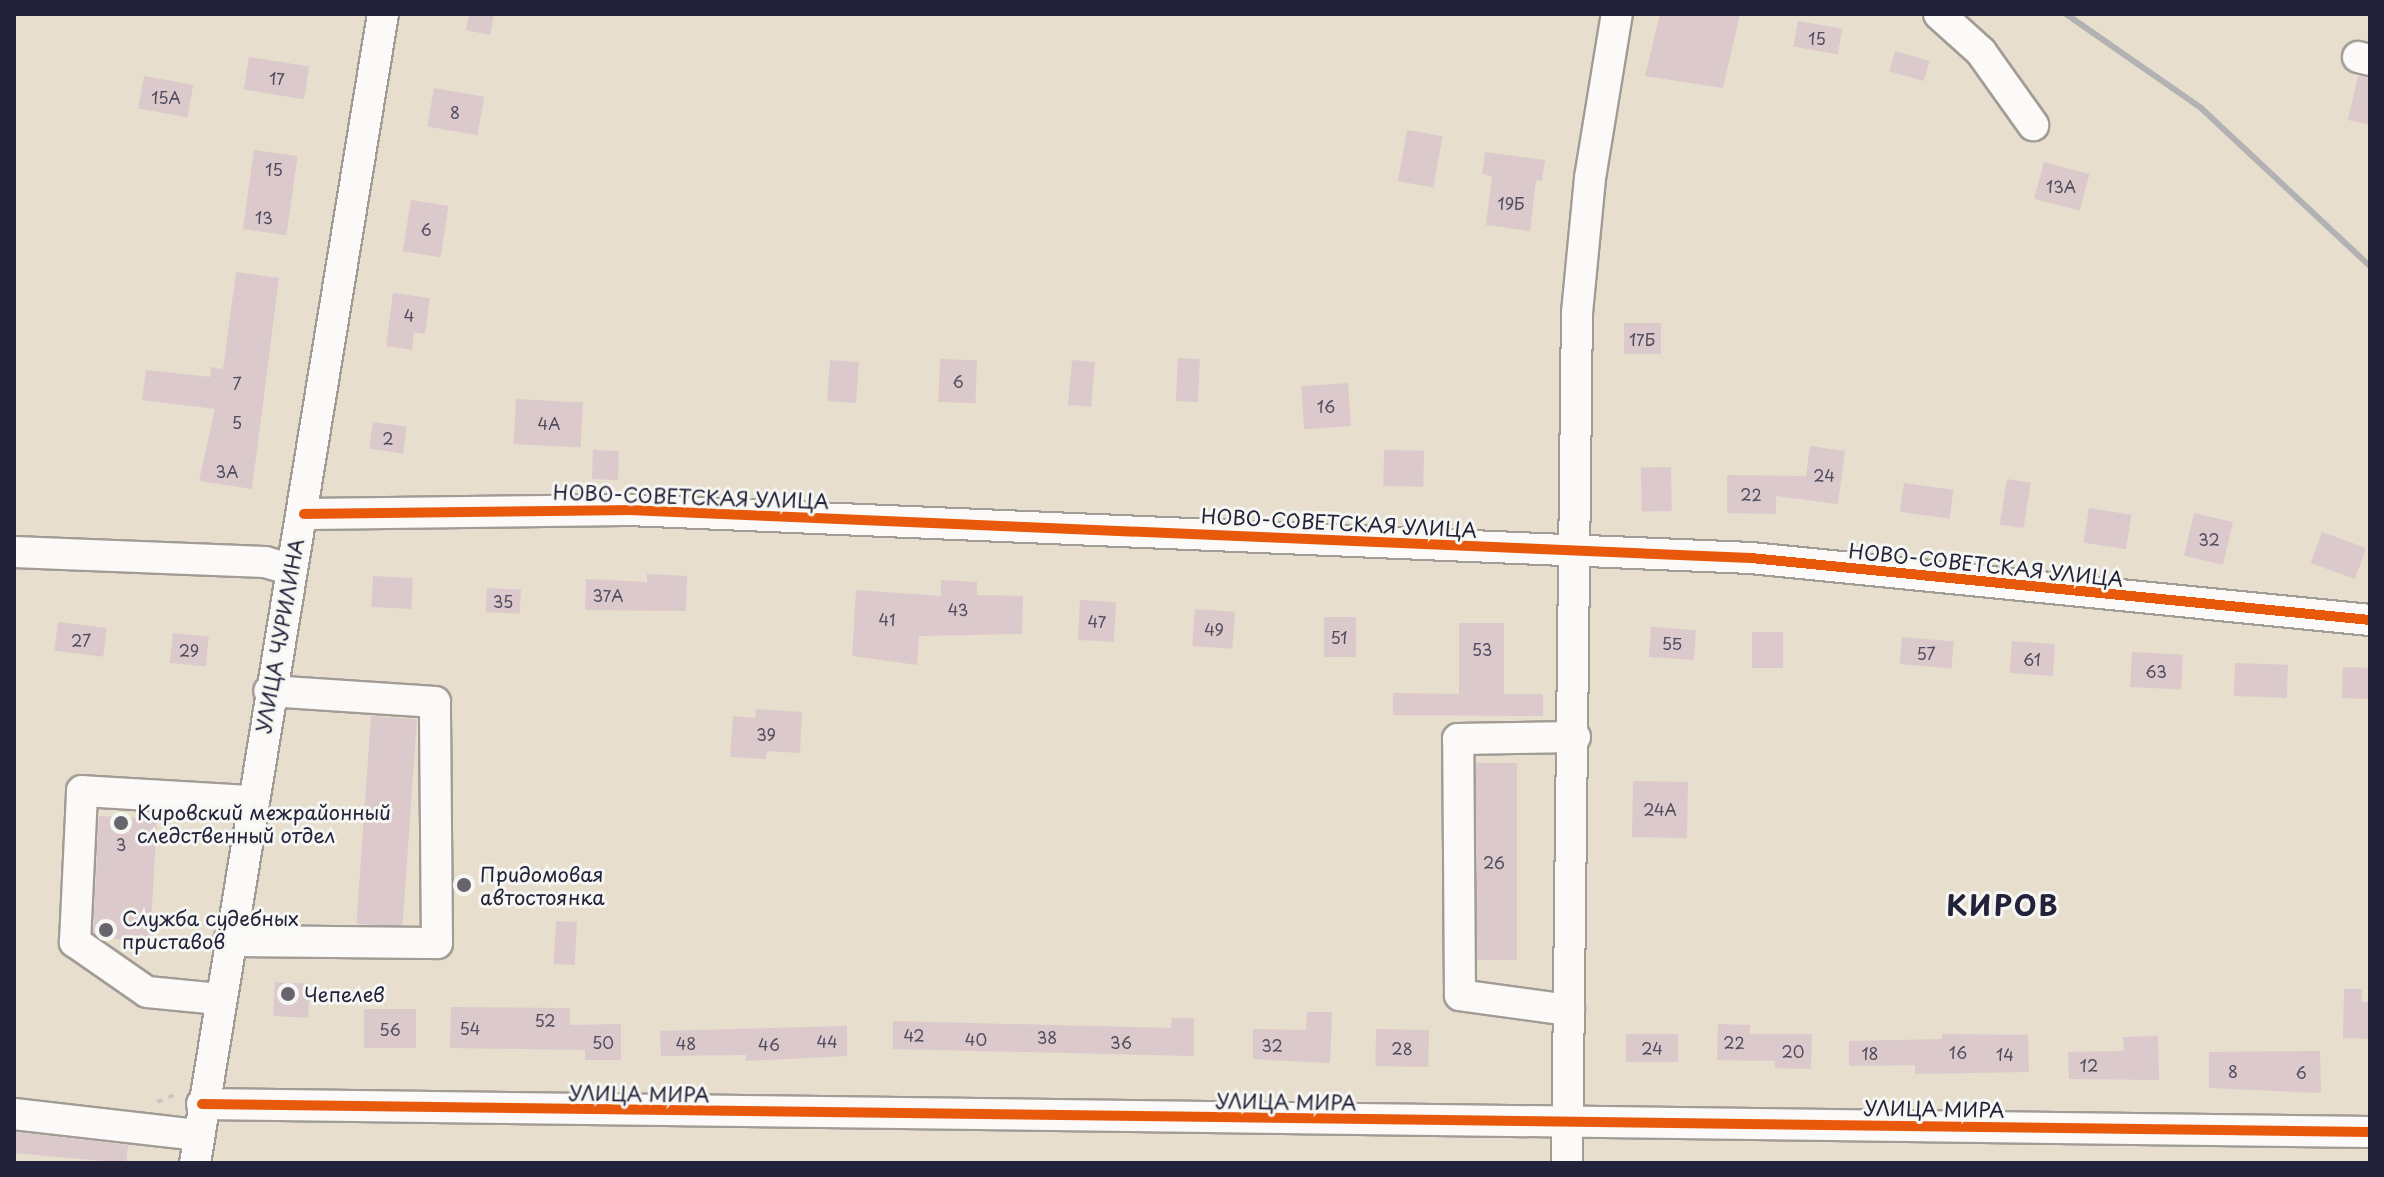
<!DOCTYPE html>
<meta charset="utf-8">
<style>
body{margin:0}
#map{position:relative;width:2384px;height:1177px;overflow:hidden;background:#e8dece;font-family:"Playpen Sans",sans-serif}
div>[style]{position:absolute}
.building>*{inset:0;background:#dbc9cb;transform-origin:0 0}
.path>*{height:4px;margin-top:-2px;transform-origin:0;background:repeating-linear-gradient(90deg,#c9c6c5 0 6px,transparent 0 12px)}
.roads{filter:drop-shadow(2px 0 #a29c96) drop-shadow(-2px 0 #a29c96) drop-shadow(0 2px #a29c96) drop-shadow(0 -2px #a29c96)}
.minor>*{height:30px;margin:-15px;padding:0 15px;transform-origin:15px;border-radius:15px;background:#fcfaf8}
.rail>*{height:6px;margin:-3px;padding:0 3px;transform-origin:3px;border-radius:3px;background:#b3b2b3}
.cycleway>*{height:10px;margin:-5px;padding:0 5px;transform-origin:5px;border-radius:5px;background:#e8590c}
.dots>*{width:22px;height:22px;translate:-50% -50%;box-sizing:border-box;border:4px solid #f6f6f2;border-radius:50%}
span{translate:-50% -50%;white-space:nowrap;text-align:center;line-height:1.15;-webkit-text-stroke:6px #f6f6f2;paint-order:stroke}
.number-label{font-size:16px;color:#504c5f}
.number-label span{-webkit-text-stroke-width:0}
.street-label{font-size:20px;color:#22223b}
.poi-label{font-size:20px;color:#22223b}
.left{translate:0 -50%;text-align:left}
.district-label{font-size:28px;color:#22223b;font-weight:700;letter-spacing:2px}
.frame{position:absolute;inset:0;border:16px solid #22223b;pointer-events:none}
</style>
<div id="map">
<div class="building">
<i style="clip-path:polygon(469px 14px,494px 14px,490px 35px,466px 30px)"></i>
<i style="clip-path:polygon(1660px 14px,1740px 14px,1723px 88px,1645px 76px)"></i>
<i style="left:1798px;top:21px;width:45px;height:26px;rotate:10deg"></i>
<i style="left:1895px;top:51px;width:36px;height:21px;rotate:16deg"></i>
<i style="left:249px;top:57px;width:61px;height:33px;rotate:9deg"></i>
<i style="left:144px;top:76px;width:50px;height:33px;rotate:10deg"></i>
<i style="clip-path:polygon(2358px 76px,2370px 78px,2370px 125px,2348px 120px)"></i>
<i style="left:434px;top:88px;width:51px;height:39px;rotate:10deg"></i>
<i style="left:1407px;top:130px;width:36px;height:52px;rotate:10deg"></i>
<i style="left:254px;top:150px;width:44px;height:80px;rotate:8deg"></i>
<i style="clip-path:polygon(1485px 152px,1545px 160px,1542px 181px,1536px 180px,1530px 231px,1486px 225px,1492px 176px,1482px 174px)"></i>
<i style="left:2044px;top:162px;width:47px;height:38px;rotate:15deg"></i>
<i style="left:411px;top:200px;width:38px;height:52px;rotate:9deg"></i>
<i style="clip-path:polygon(236px 272px,279px 278px,252px 489px,199px 481px,215px 409px,142px 400px,146px 370px,210px 377px,211px 367px,223px 369px)"></i>
<i style="clip-path:polygon(393px 293px,430px 298px,425px 334px,414px 332px,412px 350px,386px 346px)"></i>
<i style="left:1624px;top:323px;width:37px;height:31px"></i>
<i style="left:1178px;top:358px;width:22px;height:43px;rotate:3deg"></i>
<i style="left:940px;top:359px;width:37px;height:43px;rotate:2deg"></i>
<i style="left:830px;top:360px;width:29px;height:41px;rotate:4deg"></i>
<i style="left:1072px;top:360px;width:23px;height:45px;rotate:5deg"></i>
<i style="left:1348px;top:383px;width:43px;height:47px;rotate:86deg"></i>
<i style="left:516px;top:399px;width:67px;height:45px;rotate:3deg"></i>
<i style="left:373px;top:422px;width:34px;height:27px;rotate:8deg"></i>
<i style="clip-path:polygon(1810px 446px,1845px 451px,1838px 504px,1776px 496px,1776px 514px,1727px 513px,1727px 475px,1806px 476px)"></i>
<i style="left:593px;top:450px;width:26px;height:29px;rotate:2deg"></i>
<i style="left:1384px;top:450px;width:40px;height:36px;rotate:1deg"></i>
<i style="left:1671px;top:467px;width:44px;height:30px;rotate:89deg"></i>
<i style="left:2007px;top:479px;width:24px;height:46px;rotate:9deg"></i>
<i style="left:1904px;top:483px;width:50px;height:29px;rotate:8deg"></i>
<i style="left:2089px;top:508px;width:43px;height:35px;rotate:9deg"></i>
<i style="left:2194px;top:513px;width:40px;height:44px;rotate:13deg"></i>
<i style="left:2322px;top:532px;width:47px;height:33px;rotate:20deg"></i>
<i style="clip-path:polygon(647px 574px,687px 576px,686px 611px,585px 610px,586px 579px,647px 582px)"></i>
<i style="left:373px;top:576px;width:40px;height:31px;rotate:3deg"></i>
<i style="clip-path:polygon(941px 580px,977px 582px,977px 595px,1023px 596px,1022px 634px,919px 636px,917px 665px,852px 656px,856px 590px,941px 596px)"></i>
<i style="left:487px;top:588px;width:34px;height:24px;rotate:3deg"></i>
<i style="left:1080px;top:600px;width:36px;height:40px;rotate:3deg"></i>
<i style="left:1195px;top:609px;width:40px;height:37px;rotate:4deg"></i>
<i style="left:1324px;top:617px;width:32px;height:40px"></i>
<i style="left:58px;top:622px;width:49px;height:29px;rotate:7deg"></i>
<i style="clip-path:polygon(1459px 623px,1504px 623px,1504px 694px,1543px 694px,1543px 716px,1393px 715px,1393px 693px,1459px 694px)"></i>
<i style="left:1651px;top:627px;width:45px;height:30px;rotate:4deg"></i>
<i style="left:1752px;top:632px;width:31px;height:36px"></i>
<i style="left:173px;top:633px;width:36px;height:30px;rotate:6deg"></i>
<i style="left:1902px;top:637px;width:52px;height:27px;rotate:5deg"></i>
<i style="left:2012px;top:641px;width:43px;height:32px;rotate:4deg"></i>
<i style="left:2132px;top:652px;width:51px;height:35px;rotate:3deg"></i>
<i style="left:2235px;top:663px;width:53px;height:33px;rotate:2deg"></i>
<i style="left:2343px;top:667px;width:27px;height:31px;rotate:2deg"></i>
<i style="clip-path:polygon(756px 709px,802px 712px,800px 753px,767px 751px,766px 759px,730px 757px,733px 716px,755px 718px)"></i>
<i style="left:371px;top:716px;width:46px;height:208px;rotate:4deg"></i>
<i style="left:1476px;top:763px;width:41px;height:197px"></i>
<i style="left:1633px;top:781px;width:55px;height:56px;rotate:1deg"></i>
<i style="clip-path:polygon(99px 816px,157px 819px,150px 941px,101px 938px,93px 933px)"></i>
<i style="left:556px;top:921px;width:21px;height:43px;rotate:3deg"></i>
<i style="left:275px;top:982px;width:35px;height:34px;rotate:3deg"></i>
<i style="clip-path:polygon(2344px 989px,2362px 989px,2362px 1002px,2370px 1002px,2370px 1039px,2343px 1038px)"></i>
<i style="clip-path:polygon(451px 1007px,570px 1008px,570px 1025px,621px 1024px,621px 1060px,585px 1060px,585px 1050px,450px 1048px)"></i>
<i style="left:364px;top:1009px;width:52px;height:39px"></i>
<i style="clip-path:polygon(1307px 1012px,1332px 1012px,1330px 1063px,1253px 1059px,1253px 1029px,1306px 1030px)"></i>
<i style="clip-path:polygon(1172px 1018px,1194px 1018px,1194px 1056px,893px 1049px,893px 1021px,1171px 1028px)"></i>
<i style="clip-path:polygon(1718px 1024px,1750px 1025px,1750px 1034px,1812px 1034px,1811px 1069px,1775px 1068px,1775px 1061px,1717px 1060px)"></i>
<i style="clip-path:polygon(847px 1026px,847px 1056px,746px 1061px,746px 1055px,661px 1056px,660px 1031px)"></i>
<i style="left:1376px;top:1029px;width:53px;height:37px;rotate:1deg"></i>
<i style="left:1626px;top:1034px;width:52px;height:28px"></i>
<i style="clip-path:polygon(1942px 1034px,2028px 1035px,2029px 1072px,1915px 1074px,1915px 1065px,1849px 1066px,1849px 1041px,1942px 1039px)"></i>
<i style="clip-path:polygon(2158px 1036px,2159px 1080px,2069px 1079px,2068px 1052px,2124px 1051px,2123px 1037px)"></i>
<i style="clip-path:polygon(2320px 1051px,2321px 1093px,2209px 1088px,2209px 1052px)"></i>
<i style="clip-path:polygon(14px 1132px,128px 1145px,126px 1163px,14px 1153px)"></i>
</div>
<div class="path">
<i style="left:157px;top:1102px;width:24px;rotate:-22deg"></i>
</div>
<div class="roads">
<div class="minor">
<i style="left:1939px;top:14px;width:57px;rotate:42.1deg"></i>
<i style="left:1981px;top:52px;width:90px;rotate:54.5deg"></i>
<i style="left:2358px;top:57px;width:12px;rotate:14deg"></i>
<i style="left:304px;top:514px;width:325px;rotate:-0.7deg"></i>
<i style="left:629px;top:510px;width:1123px;rotate:2.45deg"></i>
<i style="left:1751px;top:558px;width:622px;rotate:5.72deg"></i>
<i style="left:14px;top:552px;width:251px;rotate:2.3deg"></i>
<i style="left:265px;top:562px;width:26px;rotate:16deg"></i>
<i style="left:229px;top:941px;width:208px;rotate:0.6deg"></i>
<i style="left:437px;top:943px;width:241px;rotate:-90.5deg"></i>
<i style="left:435px;top:702px;width:166px;rotate:-176.2deg"></i>
<i style="left:219px;top:999px;width:72px;rotate:-174.4deg"></i>
<i style="left:147px;top:992px;width:88px;rotate:-145.2deg"></i>
<i style="left:75px;top:942px;width:151px;rotate:-87.3deg"></i>
<i style="left:82px;top:791px;width:169px;rotate:3.4deg"></i>
<i style="left:1569px;top:1010px;width:110px;rotate:-172.2deg"></i>
<i style="left:1460px;top:995px;width:256px;rotate:-90.4deg"></i>
<i style="left:1458px;top:739px;width:117px;rotate:-1deg"></i>
<i style="left:202px;top:1104px;width:2168px;rotate:0.74deg"></i>
<i style="left:14px;top:1114px;width:186px;rotate:6.5deg"></i>
<i style="left:195px;top:1163px;width:1164px;rotate:-80.71deg"></i>
<i style="left:1567px;top:1163px;width:850px;rotate:-89.33deg"></i>
<i style="left:1577px;top:313px;width:136px;rotate:-84.5deg"></i>
<i style="left:1590px;top:178px;width:166px;rotate:-80.7deg"></i>
</div>
</div>
<div class="rail">
<i style="left:2066px;top:14px;width:165px;rotate:34.8deg"></i>
<i style="left:2201px;top:108px;width:231px;rotate:43.1deg"></i>
</div>
<div class="cycleway">
<i style="left:304px;top:514px;width:325px;rotate:-0.7deg"></i>
<i style="left:629px;top:510px;width:1123px;rotate:2.45deg"></i>
<i style="left:1751px;top:558px;width:622px;rotate:5.72deg"></i>
<i style="left:202px;top:1104px;width:2168px;rotate:0.74deg"></i>
</div>
<div class="dots">
<i style="left:121px;top:823px;background:#67646e"></i>
<i style="left:464px;top:885px;background:#67646e"></i>
<i style="left:106px;top:930px;background:#67646e"></i>
<i style="left:288px;top:994px;background:#67646e"></i>
</div>
<div class="number-label">
<span style="left:1817px;top:38px">15</span>
<span style="left:277px;top:78px">17</span>
<span style="left:166px;top:97px">15А</span>
<span style="left:455px;top:112px">8</span>
<span style="left:274px;top:169px">15</span>
<span style="left:2061px;top:186px">13А</span>
<span style="left:1511px;top:203px">19Б</span>
<span style="left:264px;top:217px">13</span>
<span style="left:426px;top:229px">6</span>
<span style="left:409px;top:315px">4</span>
<span style="left:1642px;top:339px">17Б</span>
<span style="left:958px;top:381px">6</span>
<span style="left:237px;top:383px">7</span>
<span style="left:1326px;top:406px">16</span>
<span style="left:237px;top:422px">5</span>
<span style="left:549px;top:423px">4А</span>
<span style="left:388px;top:438px">2</span>
<span style="left:227px;top:471px">3А</span>
<span style="left:1824px;top:475px">24</span>
<span style="left:1751px;top:494px">22</span>
<span style="left:2209px;top:539px">32</span>
<span style="left:608px;top:595px">37А</span>
<span style="left:503px;top:601px">35</span>
<span style="left:958px;top:609px">43</span>
<span style="left:887px;top:619px">41</span>
<span style="left:1097px;top:621px">47</span>
<span style="left:1214px;top:629px">49</span>
<span style="left:1339px;top:637px">51</span>
<span style="left:81px;top:640px">27</span>
<span style="left:1672px;top:643px">55</span>
<span style="left:1482px;top:649px">53</span>
<span style="left:189px;top:650px">29</span>
<span style="left:1926px;top:653px">57</span>
<span style="left:2032px;top:659px">61</span>
<span style="left:2156px;top:671px">63</span>
<span style="left:766px;top:734px">39</span>
<span style="left:1660px;top:809px">24А</span>
<span style="left:121px;top:844px">3</span>
<span style="left:1494px;top:862px">26</span>
<span style="left:545px;top:1020px">52</span>
<span style="left:470px;top:1028px">54</span>
<span style="left:390px;top:1029px">56</span>
<span style="left:914px;top:1035px">42</span>
<span style="left:1047px;top:1037px">38</span>
<span style="left:976px;top:1039px">40</span>
<span style="left:827px;top:1041px">44</span>
<span style="left:603px;top:1042px">50</span>
<span style="left:1121px;top:1042px">36</span>
<span style="left:1734px;top:1042px">22</span>
<span style="left:686px;top:1043px">48</span>
<span style="left:769px;top:1044px">46</span>
<span style="left:1272px;top:1045px">32</span>
<span style="left:1402px;top:1048px">28</span>
<span style="left:1652px;top:1048px">24</span>
<span style="left:1793px;top:1051px">20</span>
<span style="left:1958px;top:1052px">16</span>
<span style="left:1870px;top:1053px">18</span>
<span style="left:2005px;top:1054px">14</span>
<span style="left:2089px;top:1065px">12</span>
<span style="left:2233px;top:1071px">8</span>
<span style="left:2301px;top:1072px">6</span>
</div>
<div class="street-label">
<span style="left:691px;top:497px;rotate:2deg">НОВО-СОВЕТСКАЯ УЛИЦА</span>
<span style="left:1339px;top:523px;rotate:3deg">НОВО-СОВЕТСКАЯ УЛИЦА</span>
<span style="left:1986px;top:565px;rotate:6deg">НОВО-СОВЕТСКАЯ УЛИЦА</span>
<span style="left:280px;top:636px;rotate:-80deg">УЛИЦА ЧУРИЛИНА</span>
<span style="left:639px;top:1094px;rotate:1deg">УЛИЦА МИРА</span>
<span style="left:1286px;top:1102px;rotate:1deg">УЛИЦА МИРА</span>
<span style="left:1934px;top:1109px;rotate:1deg">УЛИЦА МИРА</span>
</div>
<div class="poi-label">
<span class="left" style="left:137px;top:824px">Кировский межрайонный<br>следственный отдел</span>
<span class="left" style="left:480px;top:886px">Придомовая<br>автостоянка</span>
<span class="left" style="left:122px;top:930px">Служба судебных<br>приставов</span>
<span class="left" style="left:304px;top:994px">Чепелев</span>
</div>
<div class="district-label">
<span style="left:2003px;top:905px">КИРОВ</span>
</div>
<div class="frame"></div>
</div>
